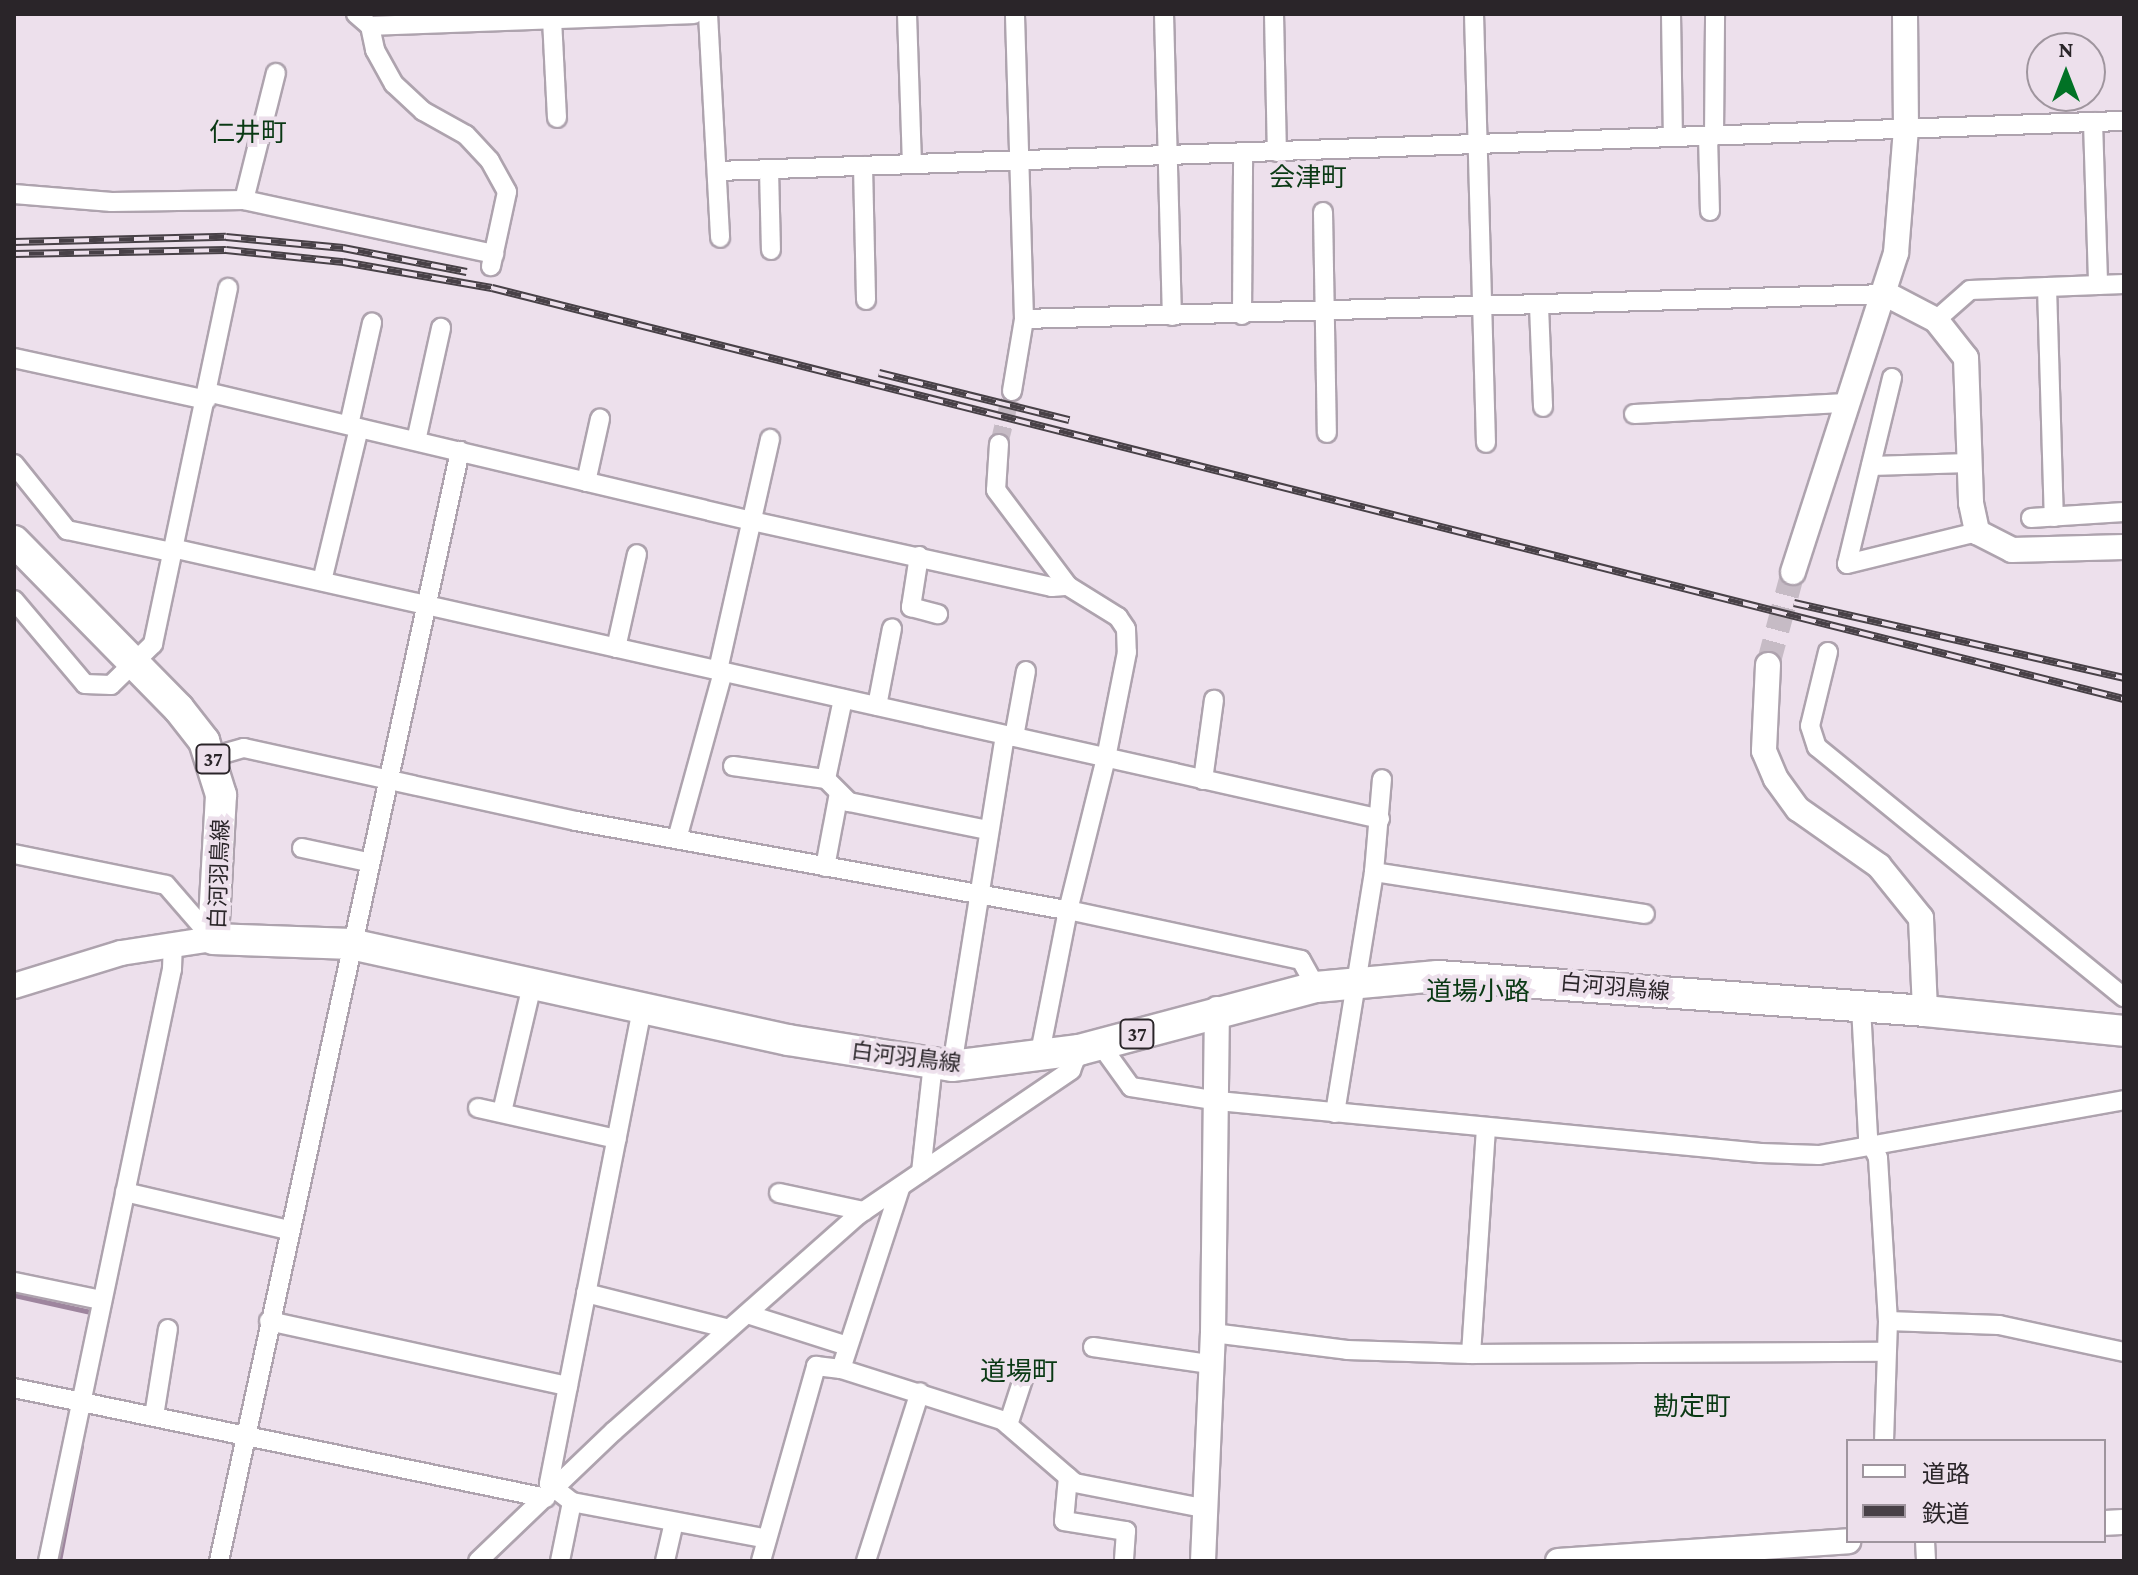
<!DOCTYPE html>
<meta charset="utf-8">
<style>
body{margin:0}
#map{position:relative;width:2138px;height:1575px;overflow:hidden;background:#ede0ec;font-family:"Crimson Pro","Noto Sans JP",serif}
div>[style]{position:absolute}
.stream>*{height:5px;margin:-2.5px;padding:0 2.5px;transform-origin:2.5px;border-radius:2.5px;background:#9e859e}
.minor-tunnel>*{height:18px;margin-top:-9px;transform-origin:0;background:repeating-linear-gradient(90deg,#c6bbc5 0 18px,transparent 0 27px)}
.tertiary-tunnel>*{height:24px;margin-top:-12px;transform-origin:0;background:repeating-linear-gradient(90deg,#c6bbc5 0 24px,transparent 0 36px)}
.roads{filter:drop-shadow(2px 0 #aea3ae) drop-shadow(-2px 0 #aea3ae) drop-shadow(0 2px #aea3ae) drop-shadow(0 -2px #aea3ae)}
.minor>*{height:18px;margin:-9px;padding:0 9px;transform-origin:9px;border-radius:9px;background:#fff}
.tertiary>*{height:24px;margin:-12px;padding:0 12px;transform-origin:12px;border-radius:12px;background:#fff}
.primary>*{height:30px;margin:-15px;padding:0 15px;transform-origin:15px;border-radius:15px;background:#fff}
.rail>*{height:8px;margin-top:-4px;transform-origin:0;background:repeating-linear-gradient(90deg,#ede0ec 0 15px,#484147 0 30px);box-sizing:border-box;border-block:2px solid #484147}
span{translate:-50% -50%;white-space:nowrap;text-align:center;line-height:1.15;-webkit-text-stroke:8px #ede0ec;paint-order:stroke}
.shield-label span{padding:2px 6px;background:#ede0ec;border:2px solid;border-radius:6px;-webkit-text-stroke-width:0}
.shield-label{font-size:20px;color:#2a2529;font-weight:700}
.street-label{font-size:22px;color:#2a2529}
.quarter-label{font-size:26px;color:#0a3914}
.frame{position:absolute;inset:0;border:16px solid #2a2529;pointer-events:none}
.legend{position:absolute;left:1846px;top:1439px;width:260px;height:104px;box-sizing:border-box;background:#ede0ec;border:2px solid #9f959e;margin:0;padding:10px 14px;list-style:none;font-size:24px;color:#2a2529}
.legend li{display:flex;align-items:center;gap:16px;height:40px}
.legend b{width:40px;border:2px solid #9f959e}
.north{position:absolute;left:2026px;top:32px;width:80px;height:80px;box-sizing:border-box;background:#ede0ec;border:2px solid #9f959e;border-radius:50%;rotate:0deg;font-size:22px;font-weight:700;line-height:32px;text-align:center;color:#2a2529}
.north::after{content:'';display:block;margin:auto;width:28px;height:36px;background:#017225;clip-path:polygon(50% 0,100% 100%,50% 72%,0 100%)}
</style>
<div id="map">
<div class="stream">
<i style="left:14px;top:1295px;width:83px;rotate:12.5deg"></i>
<i style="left:59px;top:1561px;width:117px;rotate:-79.2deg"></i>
</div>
<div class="minor-tunnel">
<i style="left:999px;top:444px;width:55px;rotate:-76.2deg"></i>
</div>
<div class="tertiary-tunnel">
<i style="left:1768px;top:665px;width:96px;rotate:-75deg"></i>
</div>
<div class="roads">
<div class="minor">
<i style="left:356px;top:14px;width:18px;rotate:41deg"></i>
<i style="left:370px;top:26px;width:25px;rotate:78deg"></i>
<i style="left:375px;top:50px;width:39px;rotate:61deg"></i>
<i style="left:394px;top:84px;width:40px;rotate:43deg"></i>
<i style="left:423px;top:111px;width:49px;rotate:29.2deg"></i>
<i style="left:466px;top:135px;width:35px;rotate:47deg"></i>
<i style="left:490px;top:161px;width:35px;rotate:61deg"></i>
<i style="left:507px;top:192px;width:76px;rotate:102.2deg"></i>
<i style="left:708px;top:14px;width:224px;rotate:86.9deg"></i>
<i style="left:907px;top:14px;width:150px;rotate:88.1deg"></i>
<i style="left:1164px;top:14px;width:302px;rotate:88.5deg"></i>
<i style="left:1274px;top:14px;width:138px;rotate:88.8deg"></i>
<i style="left:1474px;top:14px;width:429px;rotate:88.4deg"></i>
<i style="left:1671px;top:14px;width:123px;rotate:89.1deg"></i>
<i style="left:552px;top:19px;width:99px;rotate:87.1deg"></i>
<i style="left:370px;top:26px;width:324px;rotate:-2.1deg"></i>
<i style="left:2093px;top:122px;width:163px;rotate:88.2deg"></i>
<i style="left:1708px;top:136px;width:75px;rotate:88.5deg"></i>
<i style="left:1714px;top:136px;width:122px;rotate:-89.5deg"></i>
<i style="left:863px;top:166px;width:134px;rotate:88.7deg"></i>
<i style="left:769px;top:170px;width:80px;rotate:88.6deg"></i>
<i style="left:718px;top:171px;width:1407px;rotate:-2.04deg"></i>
<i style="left:14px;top:194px;width:98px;rotate:4.7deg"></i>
<i style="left:112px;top:202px;width:132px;rotate:-0.9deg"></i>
<i style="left:244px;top:200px;width:256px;rotate:12.2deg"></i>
<i style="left:244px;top:200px;width:131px;rotate:-75.9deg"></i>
<i style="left:1323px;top:212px;width:221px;rotate:89deg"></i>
<i style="left:2047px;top:287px;width:230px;rotate:88.3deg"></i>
<i style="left:1539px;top:306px;width:101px;rotate:87.7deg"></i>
<i style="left:1242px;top:315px;width:162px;rotate:-89.6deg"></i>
<i style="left:1024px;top:319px;width:862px;rotate:-1.66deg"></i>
<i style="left:1936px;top:320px;width:45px;rotate:-41.4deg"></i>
<i style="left:1970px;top:290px;width:154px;rotate:-2.2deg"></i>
<i style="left:14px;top:358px;width:197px;rotate:12.3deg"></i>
<i style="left:1892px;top:378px;width:191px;rotate:103.6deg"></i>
<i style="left:1847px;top:564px;width:134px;rotate:-13.8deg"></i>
<i style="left:1012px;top:391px;width:73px;rotate:-80.5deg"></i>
<i style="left:1024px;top:319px;width:305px;rotate:-91.7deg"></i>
<i style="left:207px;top:392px;width:560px;rotate:13.32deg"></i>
<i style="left:752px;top:521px;width:307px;rotate:12.4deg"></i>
<i style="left:1052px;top:587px;width:16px;rotate:-4deg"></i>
<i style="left:1634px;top:414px;width:213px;rotate:-3deg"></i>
<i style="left:349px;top:425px;width:105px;rotate:-77.3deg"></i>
<i style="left:416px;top:441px;width:116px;rotate:-77.5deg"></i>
<i style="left:999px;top:444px;width:46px;rotate:93.7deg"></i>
<i style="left:996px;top:490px;width:120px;rotate:53.1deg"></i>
<i style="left:1068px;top:586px;width:59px;rotate:31.8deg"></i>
<i style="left:1118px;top:617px;width:14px;rotate:56deg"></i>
<i style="left:1126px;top:629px;width:23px;rotate:88deg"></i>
<i style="left:1127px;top:652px;width:108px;rotate:101.2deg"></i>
<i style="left:1106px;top:758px;width:157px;rotate:104deg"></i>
<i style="left:1068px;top:910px;width:151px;rotate:101.1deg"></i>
<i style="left:14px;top:464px;width:85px;rotate:51.2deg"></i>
<i style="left:67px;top:530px;width:106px;rotate:11.9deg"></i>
<i style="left:1871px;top:466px;width:98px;rotate:-1.8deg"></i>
<i style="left:586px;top:482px;width:65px;rotate:-77.5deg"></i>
<i style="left:2031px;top:518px;width:93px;rotate:-3.7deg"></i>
<i style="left:172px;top:548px;width:1238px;rotate:12.64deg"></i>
<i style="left:919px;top:556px;width:52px;rotate:98.9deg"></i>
<i style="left:911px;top:607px;width:28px;rotate:15deg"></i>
<i style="left:322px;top:581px;width:157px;rotate:-76.4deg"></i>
<i style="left:14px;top:600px;width:110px;rotate:49.8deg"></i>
<i style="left:85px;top:684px;width:26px;rotate:2deg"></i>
<i style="left:111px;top:685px;width:59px;rotate:-44.3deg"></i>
<i style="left:153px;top:644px;width:364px;rotate:-78.1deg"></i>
<i style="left:616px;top:648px;width:96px;rotate:-77.4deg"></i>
<i style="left:1828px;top:652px;width:76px;rotate:103.7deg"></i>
<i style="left:1810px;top:726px;width:22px;rotate:72deg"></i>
<i style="left:1817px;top:747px;width:396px;rotate:39.2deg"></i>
<i style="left:718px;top:670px;width:237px;rotate:-77.3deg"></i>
<i style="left:877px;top:706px;width:79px;rotate:-79.1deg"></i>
<i style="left:1014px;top:737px;width:67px;rotate:-79.7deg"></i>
<i style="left:212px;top:757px;width:33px;rotate:-16deg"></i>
<i style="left:244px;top:748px;width:340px;rotate:12.4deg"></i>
<i style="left:576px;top:821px;width:500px;rotate:10.3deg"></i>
<i style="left:1068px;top:910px;width:238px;rotate:12.1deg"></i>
<i style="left:1301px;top:960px;width:31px;rotate:61deg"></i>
<i style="left:733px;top:766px;width:94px;rotate:8deg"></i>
<i style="left:826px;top:779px;width:33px;rotate:45deg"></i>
<i style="left:849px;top:802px;width:142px;rotate:11.4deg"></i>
<i style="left:826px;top:779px;width:82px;rotate:-78deg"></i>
<i style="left:1203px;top:780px;width:81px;rotate:-82.2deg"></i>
<i style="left:677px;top:839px;width:173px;rotate:-74.6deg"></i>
<i style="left:302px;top:848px;width:67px;rotate:12deg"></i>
<i style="left:14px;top:854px;width:155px;rotate:11.5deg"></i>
<i style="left:166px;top:885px;width:72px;rotate:49deg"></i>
<i style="left:825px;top:867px;width:75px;rotate:-79.3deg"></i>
<i style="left:1374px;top:872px;width:274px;rotate:8.8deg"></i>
<i style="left:1861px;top:1007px;width:131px;rotate:86.9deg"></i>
<i style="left:1868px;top:1138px;width:22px;rotate:63deg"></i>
<i style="left:1878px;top:1158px;width:163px;rotate:86.5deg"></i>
<i style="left:1888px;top:1321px;width:120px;rotate:91.9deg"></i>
<i style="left:642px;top:1009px;width:484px;rotate:101.1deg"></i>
<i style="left:549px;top:1484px;width:29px;rotate:38deg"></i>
<i style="left:572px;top:1502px;width:198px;rotate:10.7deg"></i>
<i style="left:1100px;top:1044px;width:53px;rotate:54.2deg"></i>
<i style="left:1131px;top:1087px;width:88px;rotate:9.1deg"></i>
<i style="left:1218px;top:1101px;width:545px;rotate:5.47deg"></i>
<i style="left:1761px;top:1153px;width:58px;rotate:2deg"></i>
<i style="left:1819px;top:1155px;width:310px;rotate:-10.2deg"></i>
<i style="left:952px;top:1066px;width:335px;rotate:-80.9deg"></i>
<i style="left:478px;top:1108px;width:142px;rotate:12.6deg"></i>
<i style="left:502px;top:1112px;width:130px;rotate:-76.7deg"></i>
<i style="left:1335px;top:1113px;width:244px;rotate:-80.8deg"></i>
<i style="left:1374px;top:872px;width:93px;rotate:-85.1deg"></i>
<i style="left:921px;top:1172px;width:109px;rotate:-83.7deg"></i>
<i style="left:125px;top:1192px;width:167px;rotate:13.1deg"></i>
<i style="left:779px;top:1193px;width:87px;rotate:12deg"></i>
<i style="left:14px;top:1282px;width:89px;rotate:11.7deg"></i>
<i style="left:586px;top:1293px;width:147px;rotate:14.1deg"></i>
<i style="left:747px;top:1314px;width:105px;rotate:17.7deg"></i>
<i style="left:269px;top:1321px;width:306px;rotate:12.3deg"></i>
<i style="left:1888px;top:1321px;width:111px;rotate:2.1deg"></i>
<i style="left:1999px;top:1325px;width:128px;rotate:12.2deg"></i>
<i style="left:1213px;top:1333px;width:135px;rotate:7.2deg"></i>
<i style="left:1347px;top:1350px;width:124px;rotate:1.8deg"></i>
<i style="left:1471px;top:1354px;width:414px;rotate:-0.3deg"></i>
<i style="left:1093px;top:1347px;width:118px;rotate:8.3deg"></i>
<i style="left:1471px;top:1354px;width:227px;rotate:-86.2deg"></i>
<i style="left:841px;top:1369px;width:190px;rotate:-71.9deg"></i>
<i style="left:14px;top:1388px;width:543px;rotate:11.68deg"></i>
<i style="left:154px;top:1416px;width:88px;rotate:-80.9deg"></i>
<i style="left:1008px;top:1425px;width:58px;rotate:-71.9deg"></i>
<i style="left:1068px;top:1477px;width:44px;rotate:95.2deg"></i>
<i style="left:1064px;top:1521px;width:63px;rotate:9.2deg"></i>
<i style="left:1126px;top:1531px;width:30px;rotate:94deg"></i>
<i style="left:1925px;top:1541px;width:20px;rotate:87deg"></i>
<i style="left:48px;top:1561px;width:605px;rotate:-78.17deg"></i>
<i style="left:172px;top:969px;width:25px;rotate:-88deg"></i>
<i style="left:219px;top:1561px;width:1136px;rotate:-77.75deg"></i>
<i style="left:478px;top:1561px;width:188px;rotate:-43.7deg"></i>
<i style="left:614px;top:1431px;width:326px;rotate:-41.5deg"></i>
<i style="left:858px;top:1215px;width:258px;rotate:-34.2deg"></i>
<i style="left:1071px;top:1070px;width:22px;rotate:-68deg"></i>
<i style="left:560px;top:1561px;width:60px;rotate:-78.5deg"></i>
<i style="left:665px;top:1561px;width:40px;rotate:-77deg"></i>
<i style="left:761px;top:1561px;width:203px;rotate:-74.2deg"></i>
<i style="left:816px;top:1366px;width:25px;rotate:7deg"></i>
<i style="left:841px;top:1369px;width:169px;rotate:17.6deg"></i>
<i style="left:1002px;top:1420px;width:96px;rotate:40.8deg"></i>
<i style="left:1075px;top:1483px;width:130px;rotate:11.1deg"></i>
<i style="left:866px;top:1561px;width:177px;rotate:-72.3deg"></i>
</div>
<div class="tertiary">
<i style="left:1886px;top:294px;width:56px;rotate:27.5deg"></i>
<i style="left:1936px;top:320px;width:48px;rotate:51.7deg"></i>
<i style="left:1966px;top:358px;width:145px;rotate:88deg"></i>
<i style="left:1971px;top:503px;width:30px;rotate:78deg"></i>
<i style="left:1977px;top:532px;width:39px;rotate:27deg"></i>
<i style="left:2012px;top:550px;width:112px;rotate:-1.5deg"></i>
<i style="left:1793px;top:572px;width:335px;rotate:-72.1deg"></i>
<i style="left:1896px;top:253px;width:124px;rotate:-85.4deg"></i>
<i style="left:1906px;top:129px;width:115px;rotate:-90.5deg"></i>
<i style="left:1768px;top:665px;width:86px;rotate:92.7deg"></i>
<i style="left:1764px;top:751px;width:30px;rotate:67deg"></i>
<i style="left:1776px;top:779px;width:37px;rotate:54deg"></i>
<i style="left:1798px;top:809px;width:99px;rotate:35.1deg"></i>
<i style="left:1879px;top:866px;width:67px;rotate:51.1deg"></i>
<i style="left:1921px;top:918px;width:93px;rotate:87.5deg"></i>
<i style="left:14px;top:986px;width:112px;rotate:-17.1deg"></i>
<i style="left:121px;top:953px;width:93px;rotate:-8.7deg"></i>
<i style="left:2104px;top:1523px;width:20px;rotate:-3deg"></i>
<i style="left:1203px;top:1561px;width:228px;rotate:-87.5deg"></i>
<i style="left:1213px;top:1333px;width:324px;rotate:-89.3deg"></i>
<i style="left:1558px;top:1561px;width:291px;rotate:-3.9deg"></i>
</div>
<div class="primary">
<i style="left:14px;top:541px;width:235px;rotate:45.5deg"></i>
<i style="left:179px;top:709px;width:41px;rotate:52deg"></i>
<i style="left:204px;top:741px;width:57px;rotate:72.5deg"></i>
<i style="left:221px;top:795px;width:144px;rotate:93.2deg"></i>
<i style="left:213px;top:939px;width:138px;rotate:2.1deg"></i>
<i style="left:351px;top:944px;width:447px;rotate:12.4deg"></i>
<i style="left:788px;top:1040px;width:166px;rotate:9deg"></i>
<i style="left:952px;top:1066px;width:128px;rotate:-7.2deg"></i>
<i style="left:1079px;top:1050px;width:245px;rotate:-14.9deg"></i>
<i style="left:1316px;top:987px;width:122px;rotate:-5.2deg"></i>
<i style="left:1438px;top:976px;width:488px;rotate:4.1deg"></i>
<i style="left:1925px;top:1011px;width:200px;rotate:5.7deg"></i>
</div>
</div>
<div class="rail">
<i style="left:14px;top:242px;width:212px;rotate:-1.4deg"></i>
<i style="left:226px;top:237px;width:118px;rotate:5.4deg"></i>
<i style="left:343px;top:248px;width:126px;rotate:11deg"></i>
<i style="left:14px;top:254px;width:212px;rotate:-1.1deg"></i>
<i style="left:226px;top:250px;width:118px;rotate:5.9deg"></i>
<i style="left:343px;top:262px;width:151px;rotate:9.9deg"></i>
<i style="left:492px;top:288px;width:1683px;rotate:14.14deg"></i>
<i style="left:879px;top:373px;width:196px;rotate:13.9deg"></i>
<i style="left:1794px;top:603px;width:338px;rotate:12.8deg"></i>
</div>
<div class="shield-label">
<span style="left:213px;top:759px">37</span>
<span style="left:1137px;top:1034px">37</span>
</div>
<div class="street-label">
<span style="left:219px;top:874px;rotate:-88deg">白河羽鳥線</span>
<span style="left:1615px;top:987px;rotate:5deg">白河羽鳥線</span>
<span style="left:906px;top:1057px;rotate:7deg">白河羽鳥線</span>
</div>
<div class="quarter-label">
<span style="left:248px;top:133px">仁井町</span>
<span style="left:1308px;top:178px">会津町</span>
<span style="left:1478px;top:992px">道場小路</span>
<span style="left:1019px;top:1372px">道場町</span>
<span style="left:1692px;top:1407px">勘定町</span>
</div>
<div class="frame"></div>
<ul class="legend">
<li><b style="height:10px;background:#fff"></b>道路</li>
<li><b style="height:10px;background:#484147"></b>鉄道</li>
</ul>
<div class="north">N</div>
</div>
